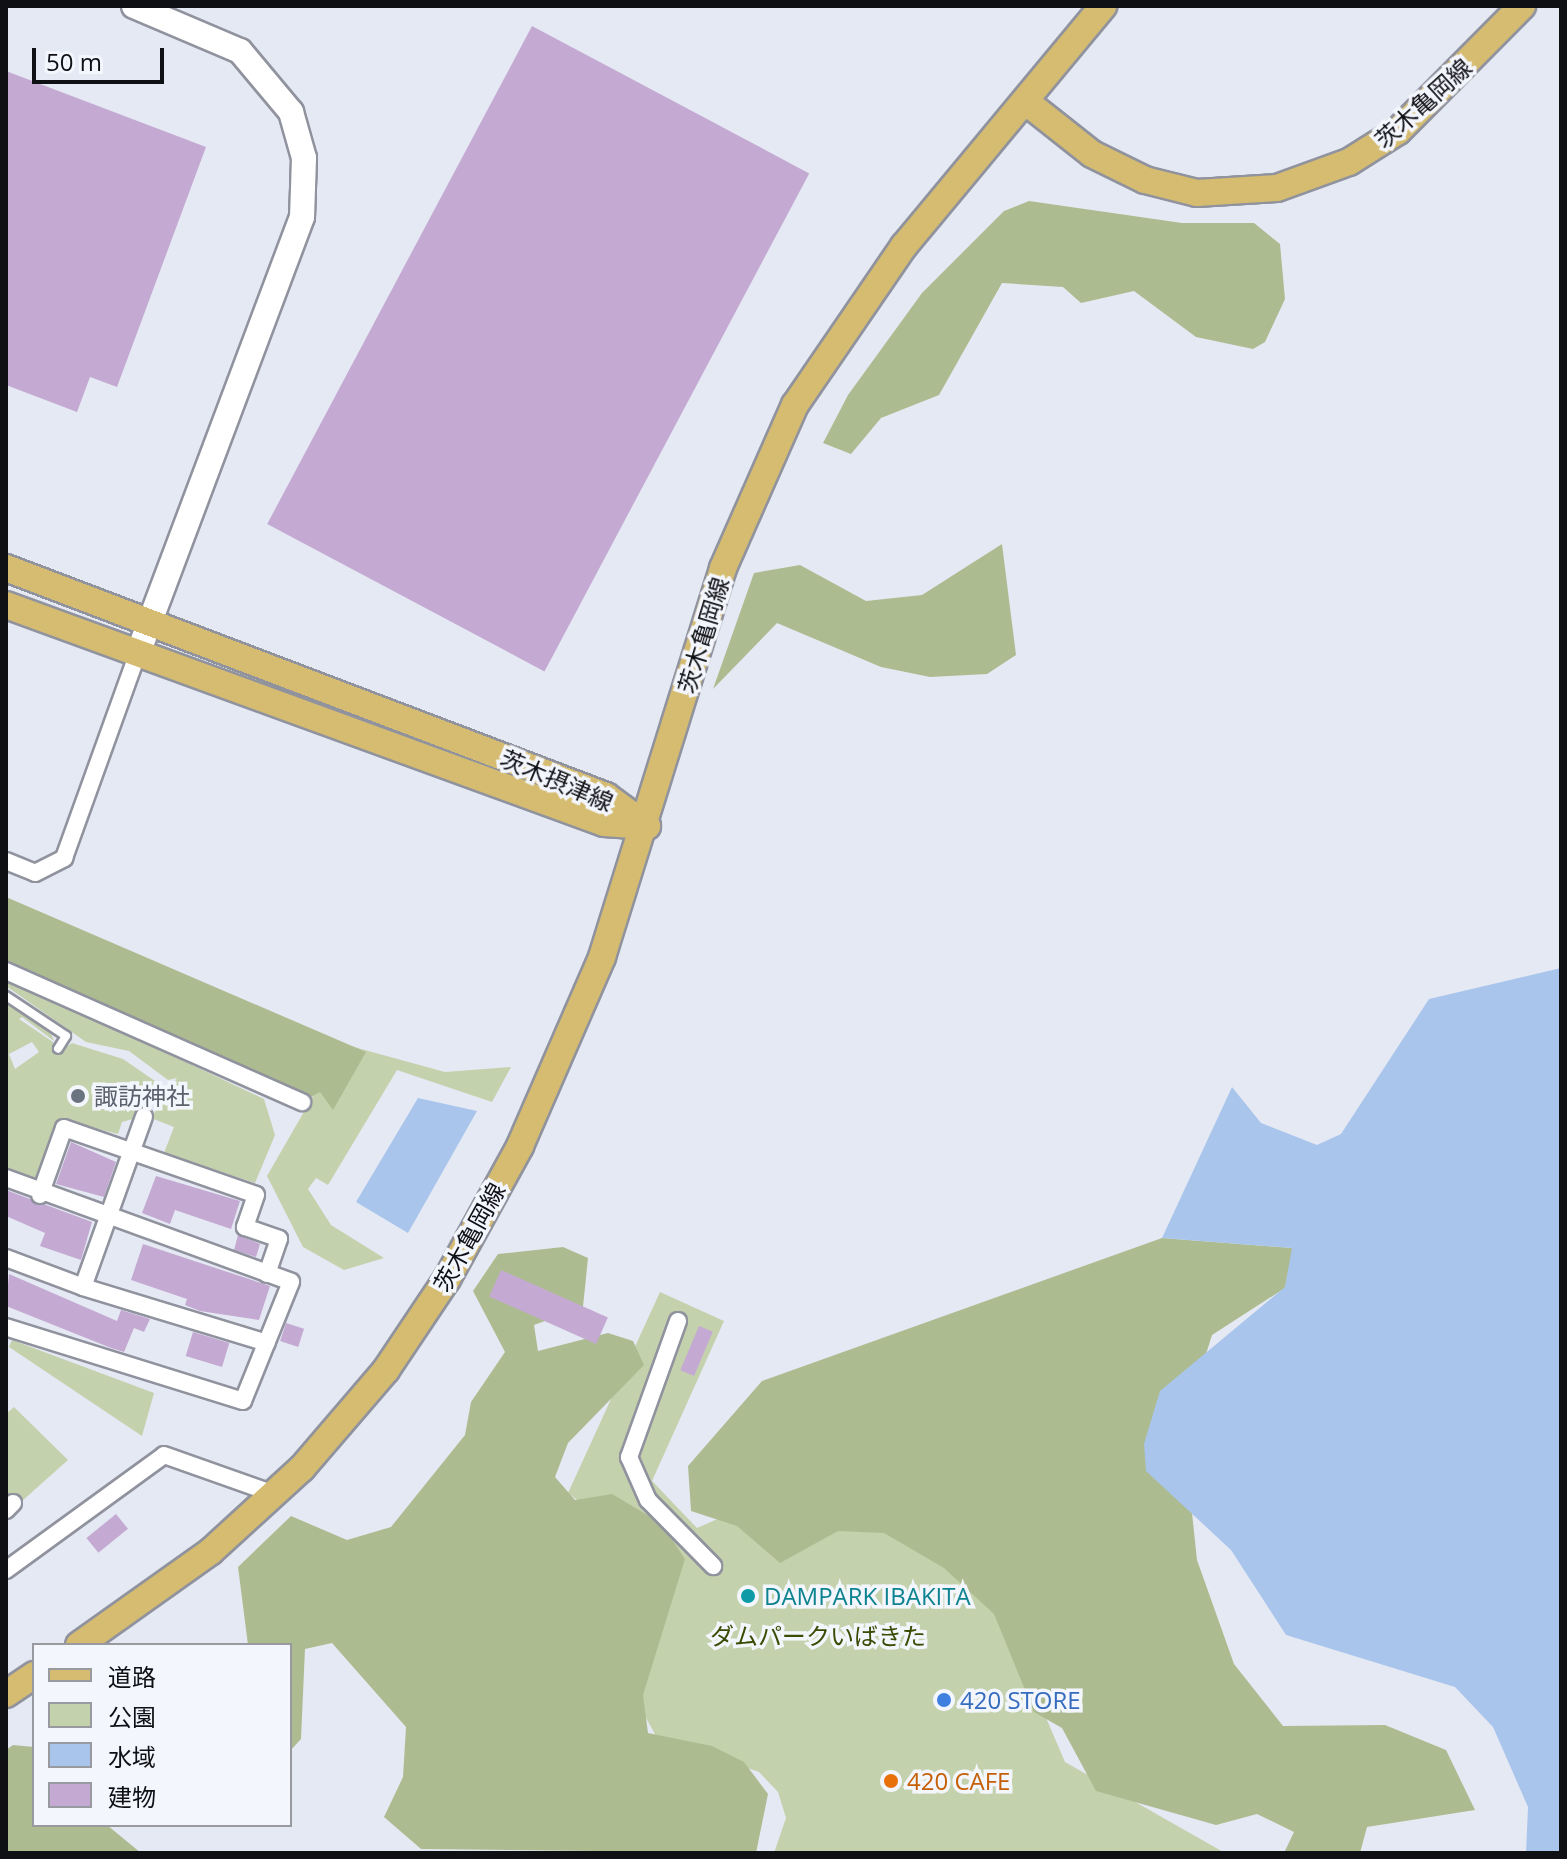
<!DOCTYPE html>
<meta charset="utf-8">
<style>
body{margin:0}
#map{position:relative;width:1567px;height:1859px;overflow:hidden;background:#e5e9f4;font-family:"Open Sans","Noto Sans JP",sans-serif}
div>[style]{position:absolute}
.green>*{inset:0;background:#c4d1ad}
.forest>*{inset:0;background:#adbc90}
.water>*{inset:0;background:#a9c5ec}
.building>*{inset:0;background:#c4aad2;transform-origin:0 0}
.roads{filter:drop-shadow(2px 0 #90939e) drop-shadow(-2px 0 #90939e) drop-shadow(0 2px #90939e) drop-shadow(0 -2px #90939e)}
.lane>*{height:8px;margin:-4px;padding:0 4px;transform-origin:4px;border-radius:4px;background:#fff}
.street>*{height:16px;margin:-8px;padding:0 8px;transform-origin:8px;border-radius:8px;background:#fff}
.secondary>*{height:24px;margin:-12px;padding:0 12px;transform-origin:12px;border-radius:12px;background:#fff}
.primary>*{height:26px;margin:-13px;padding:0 13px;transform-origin:13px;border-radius:13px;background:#d5bc70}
.dots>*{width:22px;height:22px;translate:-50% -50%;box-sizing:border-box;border:4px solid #f4f6fd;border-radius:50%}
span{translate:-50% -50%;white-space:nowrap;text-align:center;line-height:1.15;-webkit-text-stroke:7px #f4f6fd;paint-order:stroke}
.street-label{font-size:24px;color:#0f1014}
.worship-label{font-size:24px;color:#5b616d}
.left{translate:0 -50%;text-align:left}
.culture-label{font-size:24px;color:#0d838f}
.park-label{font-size:24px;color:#3a4b03}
.shop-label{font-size:24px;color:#366cbe}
.food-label{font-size:24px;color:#c56008}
.frame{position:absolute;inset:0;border:8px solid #0f1014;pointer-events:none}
.legend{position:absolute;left:32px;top:1643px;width:260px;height:184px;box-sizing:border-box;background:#f4f6fd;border:2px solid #989aa0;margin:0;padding:10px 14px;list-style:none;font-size:24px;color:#0f1014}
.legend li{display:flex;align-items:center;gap:16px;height:40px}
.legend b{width:40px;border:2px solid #989aa0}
.scale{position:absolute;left:32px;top:48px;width:132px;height:36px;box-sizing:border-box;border:4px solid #0f1014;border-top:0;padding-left:10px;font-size:24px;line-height:28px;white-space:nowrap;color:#0f1014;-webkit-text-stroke:6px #f4f6fd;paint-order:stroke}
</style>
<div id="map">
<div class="green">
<i style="clip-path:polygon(6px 977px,264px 1099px,275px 1135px,255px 1183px,164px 1153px,174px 1127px,151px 1118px,177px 1078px,168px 1080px,129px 1051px,86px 1042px,6px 986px)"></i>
<i style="clip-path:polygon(evenodd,6px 1001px,51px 1033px,54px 1041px,22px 1017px,19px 1019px,53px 1042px,57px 1054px,72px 1043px,123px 1059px,155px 1081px,136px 1118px,122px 1122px,118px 1134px,61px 1120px,34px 1185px,6px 1171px,6px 1001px,32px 1042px,39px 1052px,15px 1069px,9px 1054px,32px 1042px)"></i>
<i style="clip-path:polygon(343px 1044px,445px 1072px,511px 1067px,492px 1102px,397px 1070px,328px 1185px,316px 1178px,308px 1189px,331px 1225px,384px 1258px,344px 1270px,303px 1247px,267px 1176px)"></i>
<i style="clip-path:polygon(660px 1292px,724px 1321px,652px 1481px,697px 1528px,788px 1488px,986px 1578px,1065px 1762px,1225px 1853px,774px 1853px,786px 1818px,778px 1792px,759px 1772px,656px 1736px,645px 1716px,640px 1692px,673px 1573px,568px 1493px)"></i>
<i style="clip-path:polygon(12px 1340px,154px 1393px,142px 1436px,9px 1347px)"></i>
<i style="clip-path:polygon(14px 1407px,68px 1460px,22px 1501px,6px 1499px,6px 1414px)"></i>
</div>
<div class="forest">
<i style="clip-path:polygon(1029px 201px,1182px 223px,1254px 223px,1280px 244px,1285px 299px,1265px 342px,1253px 349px,1196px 337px,1134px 291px,1081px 303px,1063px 287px,1002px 283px,939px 395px,881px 418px,851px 454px,823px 443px,848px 395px,922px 293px,1004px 211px)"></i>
<i style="clip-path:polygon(1002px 544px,1016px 655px,987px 674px,930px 677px,881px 667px,777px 623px,713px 689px,754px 573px,800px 565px,866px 601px,922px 595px)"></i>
<i style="clip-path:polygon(6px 897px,366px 1052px,333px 1110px,320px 1092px,311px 1097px,6px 962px)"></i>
<i style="clip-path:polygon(1162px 1238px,1293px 1248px,1285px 1288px,1212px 1335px,1183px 1427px,1197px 1560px,1234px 1664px,1283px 1726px,1385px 1725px,1446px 1750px,1475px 1810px,1367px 1827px,1360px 1853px,1284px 1853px,1294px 1832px,1257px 1814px,1216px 1825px,1096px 1791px,1062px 1728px,1034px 1712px,994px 1614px,944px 1568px,884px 1533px,838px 1531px,780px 1563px,737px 1526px,691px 1511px,688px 1466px,762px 1381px)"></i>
<i style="clip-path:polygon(563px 1247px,588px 1258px,583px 1307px,534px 1325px,538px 1351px,608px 1333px,633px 1341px,644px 1365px,568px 1443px,555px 1477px,575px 1500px,612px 1494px,661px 1523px,685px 1559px,643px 1695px,648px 1733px,712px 1746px,744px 1762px,768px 1794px,756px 1853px,421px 1849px,384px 1817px,403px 1777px,406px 1727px,332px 1643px,305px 1649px,301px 1739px,290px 1751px,290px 1645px,248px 1645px,238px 1567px,291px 1516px,347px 1540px,391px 1527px,465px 1435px,471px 1402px,505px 1352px,473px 1291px,498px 1254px)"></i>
<i style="clip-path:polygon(13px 1745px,34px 1747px,34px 1825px,107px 1825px,141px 1853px,6px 1853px,6px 1750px)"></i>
</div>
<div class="water">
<i style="clip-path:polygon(1561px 968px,1561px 1853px,1526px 1853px,1528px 1807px,1493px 1727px,1455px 1687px,1286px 1635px,1231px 1550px,1146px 1471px,1144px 1444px,1160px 1391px,1285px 1287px,1292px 1248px,1162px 1238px,1232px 1087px,1261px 1123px,1317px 1145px,1341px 1134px,1429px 999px)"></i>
<i style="clip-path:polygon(418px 1098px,477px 1111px,408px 1233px,356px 1202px)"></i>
</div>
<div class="building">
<i style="left:532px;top:26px;width:314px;height:564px;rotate:28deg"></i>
<i style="clip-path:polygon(6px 71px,206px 147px,117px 387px,90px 377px,77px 412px,6px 385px)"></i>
<i style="clip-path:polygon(71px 1142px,116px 1162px,104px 1197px,56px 1184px)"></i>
<i style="clip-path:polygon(156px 1176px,240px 1201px,231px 1229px,175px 1210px,170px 1224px,142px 1213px)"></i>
<i style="clip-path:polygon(6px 1190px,92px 1222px,81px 1260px,40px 1246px,45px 1233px,6px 1216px)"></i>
<i style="clip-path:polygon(238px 1235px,260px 1244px,256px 1257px,234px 1250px)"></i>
<i style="clip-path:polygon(143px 1244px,270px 1286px,259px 1320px,200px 1311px,185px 1305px,187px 1299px,131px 1280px)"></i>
<i style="left:501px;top:1270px;width:117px;height:29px;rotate:24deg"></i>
<i style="clip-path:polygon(9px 1274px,117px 1321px,121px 1310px,150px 1319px,144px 1332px,134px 1328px,124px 1352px,111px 1348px,6px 1306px)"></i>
<i style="left:286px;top:1323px;width:19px;height:19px;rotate:18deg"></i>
<i style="left:699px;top:1326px;width:15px;height:48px;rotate:23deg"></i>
<i style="left:193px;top:1332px;width:38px;height:25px;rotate:17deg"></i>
<i style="left:116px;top:1514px;width:19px;height:38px;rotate:51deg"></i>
</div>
<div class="roads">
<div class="lane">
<i style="left:6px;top:996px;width:72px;rotate:33.7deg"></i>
<i style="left:66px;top:1036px;width:15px;rotate:122deg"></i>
</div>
<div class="street">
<i style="left:6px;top:861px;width:31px;rotate:22deg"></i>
<i style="left:35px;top:873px;width:33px;rotate:-27deg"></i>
<i style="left:64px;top:858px;width:218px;rotate:-70.2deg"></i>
<i style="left:6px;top:971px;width:324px;rotate:23.9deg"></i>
<i style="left:6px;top:1178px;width:303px;rotate:20deg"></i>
<i style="left:291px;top:1282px;width:128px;rotate:112deg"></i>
<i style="left:243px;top:1401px;width:248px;rotate:-162.7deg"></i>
<i style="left:40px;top:1195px;width:71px;rotate:-70.3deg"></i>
<i style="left:64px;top:1128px;width:203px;rotate:19.2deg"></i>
<i style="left:256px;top:1195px;width:34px;rotate:109deg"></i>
<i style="left:245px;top:1227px;width:36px;rotate:19deg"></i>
<i style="left:279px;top:1239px;width:37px;rotate:109deg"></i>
<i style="left:6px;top:1258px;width:82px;rotate:20.6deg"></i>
<i style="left:83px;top:1287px;width:181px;rotate:-70.3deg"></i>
<i style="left:83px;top:1287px;width:192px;rotate:16.9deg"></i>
<i style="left:678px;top:1321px;width:145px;rotate:109.8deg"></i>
<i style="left:629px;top:1457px;width:47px;rotate:66.2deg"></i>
<i style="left:648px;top:1500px;width:93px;rotate:45.4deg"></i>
<i style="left:6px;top:1510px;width:10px;rotate:-45deg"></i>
<i style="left:6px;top:1570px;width:195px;rotate:-36deg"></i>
<i style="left:164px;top:1455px;width:117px;rotate:19.5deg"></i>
</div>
<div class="secondary">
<i style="left:134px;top:6px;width:115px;rotate:23deg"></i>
<i style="left:240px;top:51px;width:80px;rotate:50.1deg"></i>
<i style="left:291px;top:112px;width:48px;rotate:74.2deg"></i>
<i style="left:304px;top:158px;width:59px;rotate:91.9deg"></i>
<i style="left:302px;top:217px;width:466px;rotate:110.6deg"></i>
</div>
<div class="primary">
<i style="left:1025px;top:101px;width:85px;rotate:38.3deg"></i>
<i style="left:1092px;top:154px;width:59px;rotate:26.1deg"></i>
<i style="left:1145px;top:180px;width:54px;rotate:14deg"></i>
<i style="left:1197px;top:193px;width:80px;rotate:-3.6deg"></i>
<i style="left:1277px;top:188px;width:77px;rotate:-19.9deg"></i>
<i style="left:1349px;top:162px;width:58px;rotate:-32.3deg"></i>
<i style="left:1398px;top:131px;width:176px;rotate:-45.2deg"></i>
<i style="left:6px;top:568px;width:642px;rotate:20.81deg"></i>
<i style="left:606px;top:796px;width:51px;rotate:36.2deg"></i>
<i style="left:6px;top:605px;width:636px;rotate:20.03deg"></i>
<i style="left:604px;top:823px;width:43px;rotate:4deg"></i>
<i style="left:79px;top:1645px;width:161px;rotate:-35.4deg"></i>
<i style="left:210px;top:1552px;width:125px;rotate:-42.4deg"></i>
<i style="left:302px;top:1468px;width:129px;rotate:-49.4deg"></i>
<i style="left:386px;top:1370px;width:110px;rotate:-56.2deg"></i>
<i style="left:447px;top:1279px;width:152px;rotate:-61.2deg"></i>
<i style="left:520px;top:1146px;width:206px;rotate:-66.5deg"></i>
<i style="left:602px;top:957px;width:407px;rotate:-72.7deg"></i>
<i style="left:723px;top:568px;width:178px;rotate:-66.2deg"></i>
<i style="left:795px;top:405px;width:193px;rotate:-55.6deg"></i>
<i style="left:904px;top:246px;width:312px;rotate:-50.3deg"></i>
<i style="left:6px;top:1694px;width:34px;rotate:-34deg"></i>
</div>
</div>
<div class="dots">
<i style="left:78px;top:1096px;background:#6b7280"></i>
<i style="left:748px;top:1596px;background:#0f9aa8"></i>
<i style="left:944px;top:1700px;background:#3f7fe0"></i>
<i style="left:891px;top:1781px;background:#e8710a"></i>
</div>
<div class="street-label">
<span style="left:1423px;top:103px;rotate:-42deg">茨木亀岡線</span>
<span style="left:703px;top:635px;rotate:-73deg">茨木亀岡線</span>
<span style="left:557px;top:780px;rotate:23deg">茨木摂津線</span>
<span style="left:469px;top:1237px;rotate:-61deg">茨木亀岡線</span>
</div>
<div class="worship-label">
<span class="left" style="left:94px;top:1096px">諏訪神社</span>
</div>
<div class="culture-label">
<span class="left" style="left:764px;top:1596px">DAMPARK IBAKITA</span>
</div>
<div class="park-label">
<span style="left:818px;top:1636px">ダムパークいばきた</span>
</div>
<div class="shop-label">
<span class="left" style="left:960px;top:1700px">420 STORE</span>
</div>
<div class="food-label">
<span class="left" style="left:907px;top:1781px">420 CAFE</span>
</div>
<div class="frame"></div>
<ul class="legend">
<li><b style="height:10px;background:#d5bc70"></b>道路</li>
<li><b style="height:22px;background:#c4d1ad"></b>公園</li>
<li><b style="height:22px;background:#a9c5ec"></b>水域</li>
<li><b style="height:22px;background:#c4aad2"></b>建物</li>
</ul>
<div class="scale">50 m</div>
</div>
